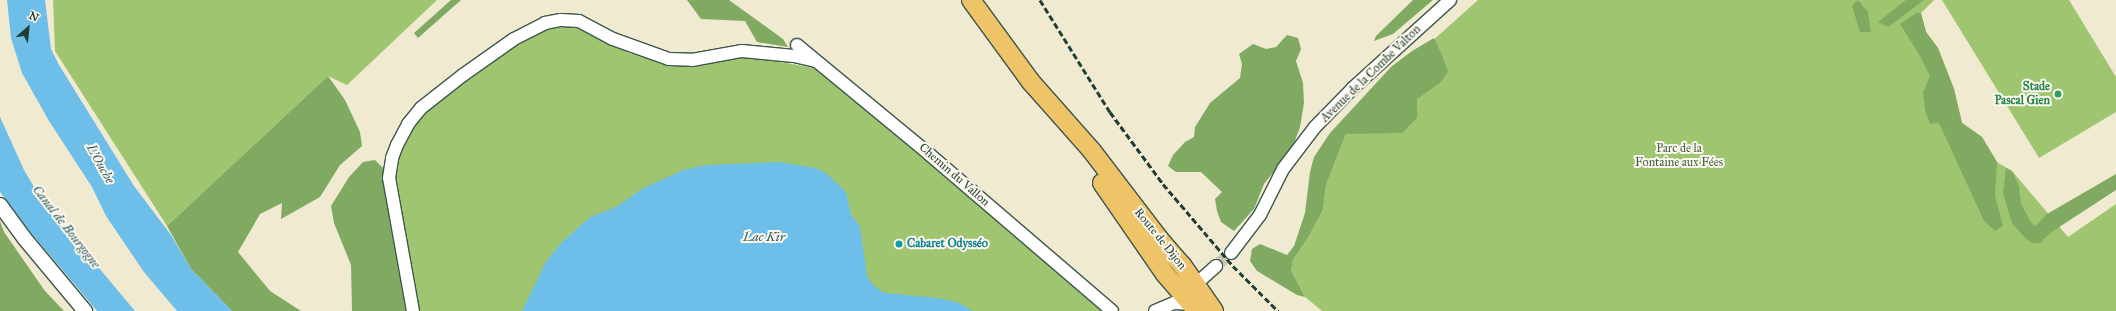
<!DOCTYPE html>
<meta charset="utf-8">
<style>
body{margin:0}
#map{position:relative;width:2116px;height:311px;overflow:hidden;background:#efead0;font-family:"IM FELL Great Primer",serif}
div>[style]{position:absolute}
.green>*{inset:0;background:#a0c570}
.forest>*{inset:0;background:#80aa62}
.water>*{inset:0;background:#6dbee8}
.minor-tunnel>*{height:12px;margin-top:-6px;transform-origin:0;background:repeating-linear-gradient(90deg,#c5c7b1 0 12px,transparent 0 18px)}
.roads{filter:drop-shadow(1px 0 #3e574b) drop-shadow(-1px 0 #3e574b) drop-shadow(0 1px #3e574b) drop-shadow(0 -1px #3e574b)}
.minor>*{height:12px;margin:-6px;padding:0 6px;transform-origin:6px;border-radius:6px;background:#fff}
.tertiary>*{height:14px;margin:-7px;padding:0 7px;transform-origin:7px;border-radius:7px;background:#fff}
.primary>*{height:18px;margin:-9px;padding:0 9px;transform-origin:9px;border-radius:9px;background:#efc469}
.rail>*{height:3px;margin-top:-1.5px;transform-origin:0;background:repeating-linear-gradient(90deg,#1f3d34 0 6px,transparent 0 9px)}
.dots>*{width:11px;height:11px;translate:-50% -50%;box-sizing:border-box;border:2px solid #fbf7ec;border-radius:50%}
span{translate:-50% -50%;white-space:nowrap;text-align:center;line-height:1.15;-webkit-text-stroke:4px #fbf7ec;paint-order:stroke}
.street-label{font-size:12px;color:#1f3d34}
.leisure-label{font-size:12px;color:#27864d;font-weight:700}
.right{translate:-100% -50%;text-align:right}
.park-label{font-size:12px;color:#3f5f43}
.culture-label{font-size:12px;color:#0d838f;font-weight:700}
.left{translate:0 -50%;text-align:left}
.water-label{font-size:13px;color:#325d61;font-style:italic}
.north{position:absolute;left:8px;top:8px;width:40px;height:40px;-webkit-text-stroke:3px #fbf7ec;paint-order:stroke;rotate:27deg;font-size:11px;font-weight:700;line-height:16px;text-align:center;color:#1f3d34}
.north::after{content:'';display:block;margin:auto;width:14px;height:18px;background:#1f3d34;clip-path:polygon(50% 0,100% 100%,50% 72%,0 100%)}
</style>
<div id="map">
<div class="green">
<i style="clip-path:polygon(53px 0,437px 0,347px 85px,328px 76px,167px 226px,55px 51px)"></i>
<i style="clip-path:polygon(1478px 0,1934px 0,1921px 13px,1926px 32px,1938px 48px,1954px 89px,1962px 123px,1982px 137px,1997px 162px,2012px 171px,2068px 237px,2116px 204px,2116px 311px,1322px 311px,1305px 297px,1291px 270px,1293px 260px,1309px 236px,1323px 210px,1326px 185px,1346px 134px,1392px 77px)"></i>
<i style="clip-path:polygon(1942px 0,2069px 0,2116px 77px,2116px 112px,2039px 158px)"></i>
<i style="clip-path:polygon(568px 25px,577px 26px,629px 53px,664px 63px,754px 57px,824px 70px,1113px 311px,417px 311px,394px 186px,397px 154px,419px 117px,483px 65px,542px 29px)"></i>
</div>
<div class="forest">
<i style="clip-path:polygon(451px 0,461px 0,418px 38px,414px 33px)"></i>
<i style="clip-path:polygon(687px 0,729px 0,783px 39px,788px 47px,757px 42px,745px 21px,701px 19px)"></i>
<i style="clip-path:polygon(1413px 0,1433px 0,1393px 34px,1374px 41px,1376px 36px)"></i>
<i style="clip-path:polygon(1858px 0,1868px 12px,1871px 32px,1860px 32px,1852px 6px)"></i>
<i style="clip-path:polygon(1906px 0,1924px 0,1888px 27px,1878px 22px)"></i>
<i style="clip-path:polygon(1916px 13px,1921px 13px,1926px 32px,1938px 48px,1954px 89px,1962px 123px,1982px 137px,1997px 162px,1995px 196px,2003px 226px,1995px 231px,1984px 221px,1939px 123px,1930px 124px,1925px 110px,1923px 92px,1930px 76px,1920px 56px,1900px 24px)"></i>
<i style="clip-path:polygon(1287px 35px,1298px 38px,1301px 49px,1296px 61px,1303px 83px,1304px 103px,1300px 127px,1292px 149px,1264px 184px,1254px 209px,1234px 231px,1221px 222px,1217px 211px,1215px 199px,1222px 192px,1201px 172px,1176px 172px,1168px 166px,1173px 155px,1185px 142px,1194px 137px,1195px 127px,1210px 103px,1240px 78px,1242px 64px,1239px 54px,1253px 44px,1266px 49px,1276px 47px)"></i>
<i style="clip-path:polygon(1434px 38px,1442px 55px,1448px 72px,1440px 83px,1417px 99px,1417px 118px,1402px 133px,1346px 134px,1326px 185px,1323px 210px,1309px 236px,1293px 260px,1291px 270px,1305px 297px,1297px 295px,1257px 271px,1250px 261px,1252px 249px,1260px 244px,1287px 255px,1294px 246px,1305px 213px,1310px 172px,1314px 157px,1330px 133px,1391px 67px,1412px 51px)"></i>
<i style="clip-path:polygon(328px 76px,345px 100px,360px 132px,362px 146px,340px 165px,320px 197px,281px 219px,282px 203px,260px 214px,238px 252px,270px 291px,301px 311px,232px 311px,191px 269px,167px 226px)"></i>
<i style="clip-path:polygon(375px 160px,384px 169px,391px 229px,408px 311px,352px 311px,351px 265px,334px 223px,331px 206px,349px 177px,363px 162px)"></i>
<i style="clip-path:polygon(2006px 168px,2012px 171px,2019px 186px,2021px 204px,2032px 224px,2036px 226px,2047px 214px,2116px 174px,2116px 190px,2050px 233px,2040px 243px,2032px 243px,2025px 238px,2012px 223px,2003px 193px)"></i>
<i style="clip-path:polygon(0 221px,4px 232px,45px 291px,64px 311px,0 311px)"></i>
</div>
<div class="water">
<i style="clip-path:polygon(7px 0,45px 0,51px 49px,59px 65px,134px 186px,171px 235px,191px 269px,232px 311px,177px 311px,144px 272px,106px 216px,92px 187px,49px 121px,22px 73px,11px 38px)"></i>
<i style="clip-path:polygon(0 117px,24px 170px,41px 199px,135px 311px,97px 311px,26px 227px,0 192px)"></i>
<i style="clip-path:polygon(779px 162px,815px 168px,826px 173px,846px 192px,851px 215px,860px 226px,867px 276px,873px 285px,884px 293px,938px 298px,959px 303px,973px 311px,522px 311px,546px 262px,561px 243px,589px 218px,618px 206px,642px 189px,683px 170px,708px 165px)"></i>
</div>
<div class="minor-tunnel">
<i style="left:1216px;top:266px;width:20px;rotate:-41deg"></i>
</div>
<div class="roads">
<div class="minor">
<i style="left:797px;top:45px;width:171px;rotate:39.5deg"></i>
<i style="left:929px;top:154px;width:241px;rotate:40.6deg"></i>
<i style="left:1231px;top:253px;width:48px;rotate:-52.7deg"></i>
<i style="left:1260px;top:215px;width:51px;rotate:-63.4deg"></i>
<i style="left:1283px;top:169px;width:53px;rotate:-52.7deg"></i>
<i style="left:1315px;top:127px;width:54px;rotate:-45.7deg"></i>
<i style="left:1353px;top:88px;width:131px;rotate:-42.2deg"></i>
<i style="left:1196px;top:284px;width:27px;rotate:-42deg"></i>
<i style="left:413px;top:311px;width:135px;rotate:-100.2deg"></i>
<i style="left:389px;top:178px;width:20px;rotate:-81deg"></i>
<i style="left:392px;top:158px;width:14px;rotate:-69deg"></i>
<i style="left:397px;top:145px;width:24px;rotate:-62deg"></i>
<i style="left:408px;top:124px;width:21px;rotate:-51deg"></i>
<i style="left:421px;top:108px;width:53px;rotate:-38.2deg"></i>
<i style="left:463px;top:75px;width:62px;rotate:-35.2deg"></i>
<i style="left:514px;top:39px;width:35px;rotate:-27deg"></i>
<i style="left:545px;top:23px;width:16px;rotate:-11deg"></i>
<i style="left:561px;top:20px;width:18px;rotate:3deg"></i>
<i style="left:579px;top:21px;width:38px;rotate:28deg"></i>
<i style="left:613px;top:39px;width:59px;rotate:19.7deg"></i>
<i style="left:669px;top:59px;width:23px;rotate:2deg"></i>
<i style="left:692px;top:60px;width:51px;rotate:-10.2deg"></i>
<i style="left:742px;top:51px;width:52px;rotate:5.5deg"></i>
<i style="left:794px;top:56px;width:22px;rotate:13deg"></i>
<i style="left:1155px;top:311px;width:21px;rotate:-23deg"></i>
<i style="left:1174px;top:303px;width:17px;rotate:3deg"></i>
<i style="left:1191px;top:304px;width:3px;rotate:108deg"></i>
</div>
<div class="tertiary">
<i style="left:0;top:205px;width:42px;rotate:53.7deg"></i>
<i style="left:25px;top:239px;width:94px;rotate:50.2deg"></i>
</div>
<div class="primary">
<i style="left:971px;top:0;width:102px;rotate:53.8deg"></i>
<i style="left:1031px;top:82px;width:92px;rotate:48.5deg"></i>
<i style="left:1092px;top:151px;width:112px;rotate:52.6deg"></i>
<i style="left:1160px;top:240px;width:33px;rotate:49deg"></i>
<i style="left:1182px;top:265px;width:56px;rotate:55.2deg"></i>
<i style="left:1102px;top:183px;width:111px;rotate:55.3deg"></i>
<i style="left:1165px;top:274px;width:49px;rotate:49.1deg"></i>
</div>
</div>
<div class="rail">
<i style="left:1040px;top:0;width:132px;rotate:58deg"></i>
<i style="left:1110px;top:112px;width:89px;rotate:53.6deg"></i>
<i style="left:1163px;top:184px;width:108px;rotate:49.5deg"></i>
<i style="left:1233px;top:266px;width:64px;rotate:45deg"></i>
</div>
<div class="dots">
<i style="left:2058px;top:94px;background:#2e9e5b"></i>
<i style="left:899px;top:244px;background:#0f9aa8"></i>
</div>
<div class="street-label">
<span style="left:1371px;top:74px;rotate:-44deg">Avenue de la Combe Valton</span>
<span style="left:954px;top:175px;rotate:41deg">Chemin du Vallon</span>
<span style="left:1160px;top:239px;rotate:51deg">Route de Dijon</span>
</div>
<div class="leisure-label">
<span class="right" style="left:2050px;top:94px">Stade<br>Pascal Gien</span>
</div>
<div class="park-label">
<span style="left:1679px;top:156px">Parc de la<br>Fontaine aux Fées</span>
</div>
<div class="culture-label">
<span class="left" style="left:907px;top:244px">Cabaret Odysséo</span>
</div>
<div class="water-label">
<span style="left:100px;top:164px;rotate:61deg">L'Ouche</span>
<span style="left:66px;top:227px;rotate:52deg">Canal de Bourgogne</span>
<span style="left:764px;top:237px">Lac Kir</span>
</div>
<div class="north">N</div>
</div>
